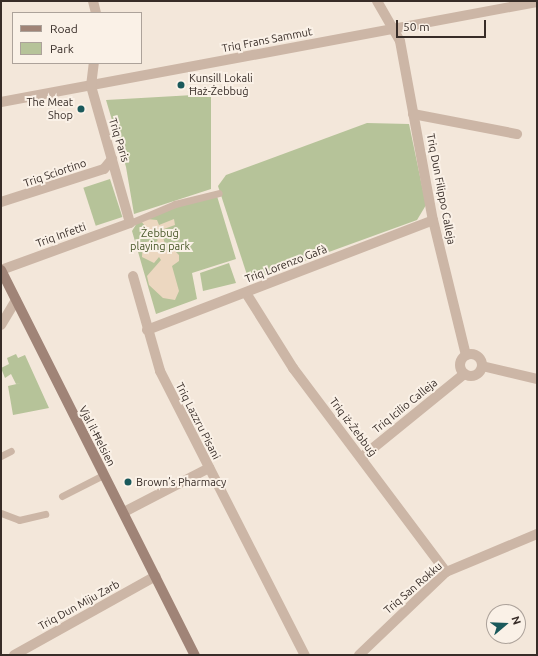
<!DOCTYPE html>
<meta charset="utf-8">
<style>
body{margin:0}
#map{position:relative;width:538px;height:656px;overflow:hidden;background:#f3e7da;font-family:Ubuntu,sans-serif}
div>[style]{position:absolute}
.green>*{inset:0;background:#b6c399;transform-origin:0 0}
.plaza>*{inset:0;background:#ecd7c0}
.lane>*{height:7px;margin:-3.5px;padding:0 3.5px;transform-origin:3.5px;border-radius:3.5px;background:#ccb6a6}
.street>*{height:10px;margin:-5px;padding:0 5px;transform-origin:5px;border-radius:5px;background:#ccb6a6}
.street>.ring{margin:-5px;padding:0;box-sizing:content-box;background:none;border:10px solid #ccb6a6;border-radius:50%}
.secondary>*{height:10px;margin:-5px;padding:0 5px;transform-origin:5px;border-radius:5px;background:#a08477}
.dots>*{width:11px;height:11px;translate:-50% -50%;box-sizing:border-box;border:2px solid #faf1e7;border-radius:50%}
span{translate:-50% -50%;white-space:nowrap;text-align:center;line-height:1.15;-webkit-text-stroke:4px #faf1e7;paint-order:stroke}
.street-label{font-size:11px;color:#372c27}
.poi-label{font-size:11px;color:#372c27}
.left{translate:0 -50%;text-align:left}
.right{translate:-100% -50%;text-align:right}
.park-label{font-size:11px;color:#485729}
.frame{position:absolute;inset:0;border:2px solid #372c27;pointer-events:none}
.legend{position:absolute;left:12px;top:12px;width:130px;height:52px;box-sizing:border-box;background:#faf1e7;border:1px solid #aca29a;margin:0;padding:5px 7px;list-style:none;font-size:12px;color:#372c27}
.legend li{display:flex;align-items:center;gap:8px;height:20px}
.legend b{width:20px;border:1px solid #aca29a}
.north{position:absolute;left:486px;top:604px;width:40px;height:40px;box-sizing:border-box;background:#faf1e7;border:1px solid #aca29a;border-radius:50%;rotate:71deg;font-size:11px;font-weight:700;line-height:16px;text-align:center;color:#372c27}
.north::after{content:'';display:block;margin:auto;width:14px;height:18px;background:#1a595b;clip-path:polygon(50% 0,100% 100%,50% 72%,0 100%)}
.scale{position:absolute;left:396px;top:20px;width:90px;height:18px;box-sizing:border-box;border:2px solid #372c27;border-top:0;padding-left:5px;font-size:12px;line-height:14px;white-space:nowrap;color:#372c27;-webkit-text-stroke:3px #faf1e7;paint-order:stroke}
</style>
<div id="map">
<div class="green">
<i style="clip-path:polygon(211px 94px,211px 189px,134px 214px,126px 167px,106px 100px)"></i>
<i style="clip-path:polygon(367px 123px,409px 124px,426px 205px,417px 220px,249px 281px,218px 186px,226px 175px)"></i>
<i style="left:110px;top:179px;width:40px;height:28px;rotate:72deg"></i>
<i style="clip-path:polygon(217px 196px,236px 259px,192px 273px,197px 299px,156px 314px,132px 231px,137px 223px,177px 206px)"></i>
<i style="clip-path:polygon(229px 263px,236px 283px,203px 291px,200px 273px)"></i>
<i style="clip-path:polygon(16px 354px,18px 358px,25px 355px,49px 408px,13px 415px,8px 386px,21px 383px,16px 384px,11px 374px,5px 378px,1px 368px,9px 364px,7px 358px)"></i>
</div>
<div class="plaza">
<i style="clip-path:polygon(147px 219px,157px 220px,159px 225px,174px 219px,175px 225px,161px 230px,167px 251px,174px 250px,179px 255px,179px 261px,172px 266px,179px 291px,175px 300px,163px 298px,149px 285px,147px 276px,161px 260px,159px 257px,154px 263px,142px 257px,143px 243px,150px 241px,152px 246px,158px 240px,148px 231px,139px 229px,145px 226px,141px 221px)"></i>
</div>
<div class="lane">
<i style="left:130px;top:223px;width:49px;rotate:-22.9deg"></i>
<i style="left:175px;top:204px;width:45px;rotate:-14deg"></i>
<i style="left:1px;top:456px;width:11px;rotate:-27deg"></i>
<i style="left:62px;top:496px;width:46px;rotate:-27.1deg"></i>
<i style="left:1px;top:513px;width:19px;rotate:21deg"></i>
<i style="left:19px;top:520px;width:27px;rotate:-13deg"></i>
</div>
<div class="street">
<i style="left:93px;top:1px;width:12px;rotate:76deg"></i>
<i style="left:377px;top:1px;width:46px;rotate:60.1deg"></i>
<i style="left:400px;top:41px;width:182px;rotate:79.6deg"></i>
<i style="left:433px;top:220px;width:139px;rotate:76.3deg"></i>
<i style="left:1px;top:102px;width:545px;rotate:-10.57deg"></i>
<i style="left:413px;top:114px;width:106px;rotate:10.9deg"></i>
<i style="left:1px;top:202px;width:108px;rotate:-17.8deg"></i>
<i style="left:104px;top:169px;width:13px;rotate:-51deg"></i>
<i style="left:1px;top:270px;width:137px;rotate:-20deg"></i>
<i style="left:130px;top:223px;width:142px;rotate:-105.9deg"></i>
<i style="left:91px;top:86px;width:23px;rotate:-83deg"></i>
<i style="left:133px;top:276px;width:99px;rotate:74.1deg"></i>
<i style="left:160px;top:371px;width:319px;rotate:63deg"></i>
<i style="left:246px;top:293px;width:89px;rotate:57.9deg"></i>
<i style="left:293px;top:368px;width:255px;rotate:53.1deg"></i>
<i style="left:1px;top:325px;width:29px;rotate:-59deg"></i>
<i style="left:147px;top:330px;width:306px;rotate:-21deg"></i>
<i class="ring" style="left:460px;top:354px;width:12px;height:12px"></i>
<i style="left:482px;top:366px;width:57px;rotate:13.3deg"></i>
<i style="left:362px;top:457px;width:132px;rotate:-39.1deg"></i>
<i style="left:124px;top:512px;width:96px;rotate:-27.4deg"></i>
<i style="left:14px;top:655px;width:162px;rotate:-29.1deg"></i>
<i style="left:359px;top:655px;width:120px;rotate:-43.7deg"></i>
<i style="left:446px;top:572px;width:99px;rotate:-22.7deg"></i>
</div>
<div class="secondary">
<i style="left:1px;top:270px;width:431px;rotate:63.3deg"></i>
</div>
<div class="dots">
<i style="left:181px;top:85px;background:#1a595b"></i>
<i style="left:81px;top:109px;background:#1a595b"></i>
<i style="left:128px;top:482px;background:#1a595b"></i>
</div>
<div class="street-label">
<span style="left:267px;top:40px;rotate:-11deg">Triq Frans Sammut</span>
<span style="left:119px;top:140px;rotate:73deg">Triq Paris</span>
<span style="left:55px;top:173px;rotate:-19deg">Triq Sciortino</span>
<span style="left:441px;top:189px;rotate:79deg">Triq Dun Filippo Calleja</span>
<span style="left:61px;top:235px;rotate:-20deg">Triq Infetti</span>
<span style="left:286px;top:264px;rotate:-21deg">Triq Lorenzo Gafà</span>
<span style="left:405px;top:406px;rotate:-39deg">Triq Icilio Calleja</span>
<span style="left:198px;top:421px;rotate:63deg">Triq Lazzru Pisani</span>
<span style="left:353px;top:427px;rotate:53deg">Triq iż-Żebbuġ</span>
<span style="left:97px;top:436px;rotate:63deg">Vjal il-Ħelsien</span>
<span style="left:413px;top:588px;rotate:-41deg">Triq San Rokku</span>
<span style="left:79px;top:605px;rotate:-29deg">Triq Dun Miju Zarb</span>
</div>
<div class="poi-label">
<span class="left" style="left:189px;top:85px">Kunsill Lokali<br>Ħaż-Żebbuġ</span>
<span class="right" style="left:73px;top:109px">The Meat<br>Shop</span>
<span class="left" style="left:136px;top:482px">Brown’s Pharmacy</span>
</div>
<div class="park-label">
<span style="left:160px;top:240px">Żebbuġ<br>playing park</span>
</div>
<div class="frame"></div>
<ul class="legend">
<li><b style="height:5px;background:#a08477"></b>Road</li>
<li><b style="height:11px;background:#b6c399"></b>Park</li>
</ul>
<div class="north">N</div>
<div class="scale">50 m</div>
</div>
